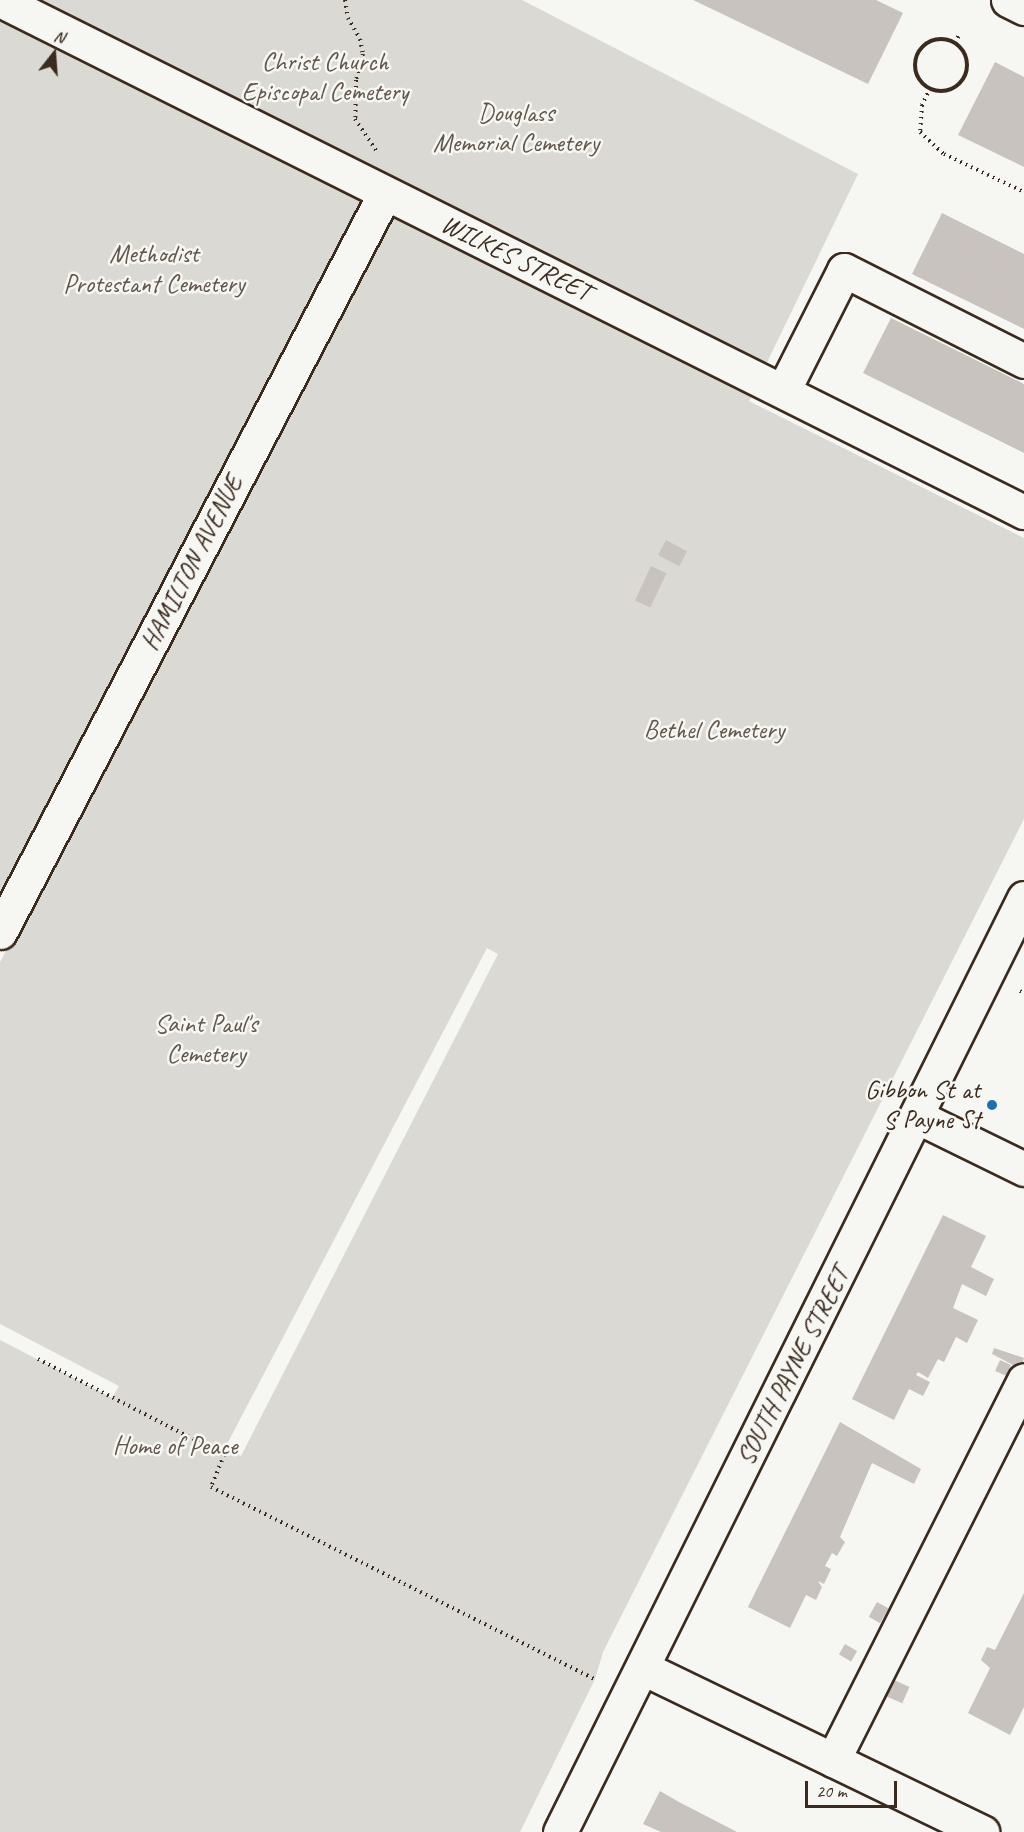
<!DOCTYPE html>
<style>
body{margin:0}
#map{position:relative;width:1024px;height:1832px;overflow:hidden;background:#f6f6f2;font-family:Caveat,sans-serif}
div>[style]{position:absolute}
.green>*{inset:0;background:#dad9d3}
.building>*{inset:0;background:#c8c3be;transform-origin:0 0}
.path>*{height:4px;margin-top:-2px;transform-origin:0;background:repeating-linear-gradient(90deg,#3b2a1e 0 1.5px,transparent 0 6px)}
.path>.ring{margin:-2px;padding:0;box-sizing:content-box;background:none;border:4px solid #3b2a1e;border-radius:50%}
.roads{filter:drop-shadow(2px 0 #3b2a1e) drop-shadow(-2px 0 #3b2a1e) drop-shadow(0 2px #3b2a1e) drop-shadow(0 -2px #3b2a1e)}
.minor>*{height:33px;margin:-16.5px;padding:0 16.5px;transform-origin:16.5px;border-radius:16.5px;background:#f6f6f2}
.dots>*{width:16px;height:16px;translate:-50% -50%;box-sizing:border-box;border:3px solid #f6f6f2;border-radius:50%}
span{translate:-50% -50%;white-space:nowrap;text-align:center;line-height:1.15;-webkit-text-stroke:5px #f6f6f2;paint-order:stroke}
.park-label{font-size:26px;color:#63564b}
.street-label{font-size:26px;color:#3b2a1e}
.poi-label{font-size:26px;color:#3b2a1e}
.right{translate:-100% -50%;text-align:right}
.north{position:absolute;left:24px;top:24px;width:60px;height:60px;-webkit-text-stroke:4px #f6f6f2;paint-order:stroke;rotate:17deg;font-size:16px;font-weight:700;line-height:24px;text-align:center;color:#3b2a1e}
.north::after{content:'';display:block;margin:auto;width:21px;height:27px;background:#3b2a1e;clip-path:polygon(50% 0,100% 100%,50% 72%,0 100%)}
.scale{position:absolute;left:805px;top:1781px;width:92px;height:27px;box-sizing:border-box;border:3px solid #3b2a1e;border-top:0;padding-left:8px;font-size:18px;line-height:21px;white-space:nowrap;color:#3b2a1e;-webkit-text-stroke:4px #f6f6f2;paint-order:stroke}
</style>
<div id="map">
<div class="green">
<i style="clip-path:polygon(0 0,522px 0,858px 174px,760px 377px,365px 200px,0 898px)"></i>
<i style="clip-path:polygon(evenodd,386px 208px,755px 391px,749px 401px,1024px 538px,1024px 819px,603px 1652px,595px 1679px,520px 1832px,0 1832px,0 1340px,112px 1398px,119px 1386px,0 1324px,0 962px,109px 759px,386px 208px,487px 948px,498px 954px,241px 1456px,225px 1448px,487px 948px)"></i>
</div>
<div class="building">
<i style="clip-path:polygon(693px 0,876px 0,903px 13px,868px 84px)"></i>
<i style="clip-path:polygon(995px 62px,1024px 77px,1024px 167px,958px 135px)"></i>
<i style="clip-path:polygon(942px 213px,1024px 254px,1024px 329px,912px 274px)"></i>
<i style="clip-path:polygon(891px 318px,1024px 384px,1024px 453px,863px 373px)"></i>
<i style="left:666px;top:540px;width:24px;height:17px;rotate:28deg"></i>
<i style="left:651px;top:566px;width:17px;height:38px;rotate:25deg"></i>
<i style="clip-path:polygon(943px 1215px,986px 1236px,971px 1267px,994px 1279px,986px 1296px,962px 1284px,953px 1308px,978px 1320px,967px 1343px,956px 1337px,944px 1362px,938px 1359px,928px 1378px,918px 1372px,916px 1375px,930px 1382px,923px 1396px,909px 1389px,894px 1420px,852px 1399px)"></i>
<i style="clip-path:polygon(994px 1348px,1024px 1358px,1021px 1369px,992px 1354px)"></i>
<i style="left:1000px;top:1360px;width:12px;height:12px;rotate:24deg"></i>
<i style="clip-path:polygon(840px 1422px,921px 1469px,914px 1484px,872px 1463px,840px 1537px,845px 1542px,837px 1556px,832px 1553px,825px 1566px,831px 1569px,824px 1584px,818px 1581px,822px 1587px,816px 1600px,806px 1595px,790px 1628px,748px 1607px)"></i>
<i style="clip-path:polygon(1024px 1593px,1024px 1707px,1010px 1735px,968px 1713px,990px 1668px,981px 1660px,987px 1647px,995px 1650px)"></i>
<i style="left:877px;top:1602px;width:13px;height:17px;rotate:29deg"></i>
<i style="left:845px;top:1644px;width:14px;height:12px;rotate:30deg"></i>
<i style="left:894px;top:1680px;width:17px;height:18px;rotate:24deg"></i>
<i style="clip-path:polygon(660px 1791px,679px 1802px,737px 1832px,661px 1832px,643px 1824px)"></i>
</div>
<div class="path">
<i style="left:345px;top:0;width:18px;rotate:81deg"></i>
<i style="left:348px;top:18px;width:24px;rotate:60deg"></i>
<i style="left:360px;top:39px;width:15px;rotate:79deg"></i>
<i style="left:363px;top:54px;width:27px;rotate:105deg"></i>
<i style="left:356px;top:80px;width:39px;rotate:91deg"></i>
<i style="left:355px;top:119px;width:40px;rotate:56deg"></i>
<i class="ring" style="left:915px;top:39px;width:48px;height:48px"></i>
<i style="left:955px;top:43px;width:11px;rotate:-63deg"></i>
<i style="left:930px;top:88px;width:19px;rotate:115deg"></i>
<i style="left:922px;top:105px;width:27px;rotate:94deg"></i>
<i style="left:920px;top:132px;width:33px;rotate:43deg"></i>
<i style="left:944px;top:154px;width:89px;rotate:25.4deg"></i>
<i style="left:1020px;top:991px;width:4px;rotate:27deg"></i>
<i style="left:38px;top:1359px;width:209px;rotate:27.3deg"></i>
<i style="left:224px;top:1455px;width:35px;rotate:112deg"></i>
<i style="left:211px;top:1487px;width:429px;rotate:26.6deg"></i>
</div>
<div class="roads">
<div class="minor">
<i style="left:0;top:0;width:1145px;rotate:26.57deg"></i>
<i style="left:1008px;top:0;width:18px;rotate:27deg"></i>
<i style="left:784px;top:389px;width:133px;rotate:-63.2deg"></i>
<i style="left:844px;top:270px;width:202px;rotate:26.8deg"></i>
<i style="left:0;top:932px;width:833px;rotate:-62.48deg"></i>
<i style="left:918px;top:1117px;width:118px;rotate:26.1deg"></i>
<i style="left:643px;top:1668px;width:377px;rotate:25.8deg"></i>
<i style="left:833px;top:1760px;width:425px;rotate:-63.3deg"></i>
<i style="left:560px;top:1832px;width:1043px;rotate:-63.58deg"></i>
</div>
</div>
<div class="dots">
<i style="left:992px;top:1105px;background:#1f6fb2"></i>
</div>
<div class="park-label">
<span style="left:325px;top:77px">Christ Church<br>Episcopal Cemetery</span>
<span style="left:516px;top:128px">Douglass<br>Memorial Cemetery</span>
<span style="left:154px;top:269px">Methodist<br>Protestant Cemetery</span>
<span style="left:714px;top:730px">Bethel Cemetery</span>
<span style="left:206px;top:1039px">Saint Paul's<br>Cemetery</span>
<span style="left:175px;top:1446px">Home of Peace</span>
</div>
<div class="street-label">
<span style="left:516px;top:258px;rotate:26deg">WILKES STREET</span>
<span style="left:192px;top:563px;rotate:-63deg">HAMILTON AVENUE</span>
<span style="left:793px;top:1366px;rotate:-63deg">SOUTH PAYNE STREET</span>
</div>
<div class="poi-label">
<span class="right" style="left:980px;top:1105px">Gibbon St at<br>S Payne St</span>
</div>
<div class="north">N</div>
<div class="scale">20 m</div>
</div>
